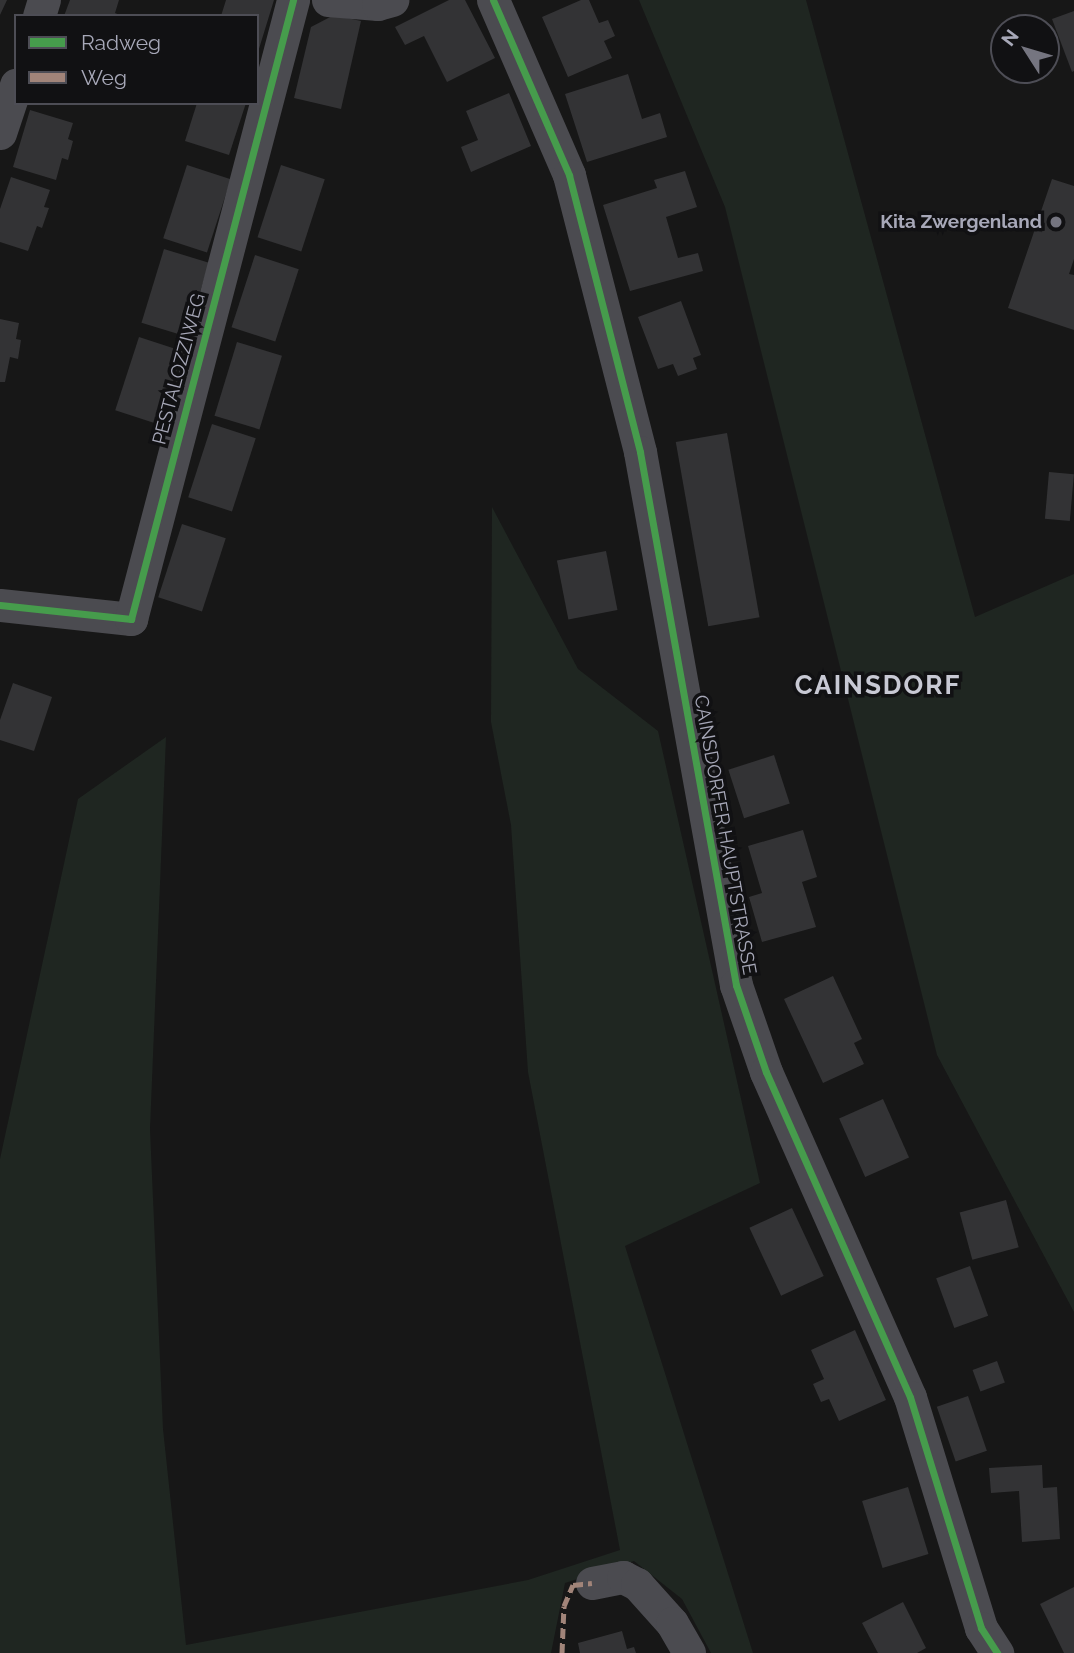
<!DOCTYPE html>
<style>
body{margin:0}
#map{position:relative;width:1074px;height:1653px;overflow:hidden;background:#171717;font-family:Raleway,sans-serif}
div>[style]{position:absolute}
.green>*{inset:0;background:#1f2621}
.building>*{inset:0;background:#333335;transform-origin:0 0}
.minor>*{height:33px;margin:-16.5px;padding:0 16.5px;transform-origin:16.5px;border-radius:16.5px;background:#4b4b50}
.quiet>*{height:5px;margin-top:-2.5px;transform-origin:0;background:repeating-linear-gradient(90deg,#a18479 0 10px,transparent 0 15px)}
.cycleway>*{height:7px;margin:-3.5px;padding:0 3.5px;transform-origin:3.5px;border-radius:3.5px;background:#469c4c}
.dots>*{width:19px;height:19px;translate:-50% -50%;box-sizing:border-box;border:4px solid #111113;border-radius:50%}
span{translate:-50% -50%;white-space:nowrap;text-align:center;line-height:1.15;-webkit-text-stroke:7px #111113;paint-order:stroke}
.poi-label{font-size:19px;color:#a7a8b8;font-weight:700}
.right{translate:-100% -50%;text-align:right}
.street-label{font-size:19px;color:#a7a8b8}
.district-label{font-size:26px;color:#c8c9d4;font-weight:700;letter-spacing:2px}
.legend{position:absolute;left:14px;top:14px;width:245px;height:91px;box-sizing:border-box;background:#111113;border:2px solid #4d4d55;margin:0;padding:9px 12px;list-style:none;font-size:21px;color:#a7a8b8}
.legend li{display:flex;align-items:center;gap:14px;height:35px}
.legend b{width:35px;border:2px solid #4d4d55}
.north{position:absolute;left:990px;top:14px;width:70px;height:70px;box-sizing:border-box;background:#111113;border:2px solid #4d4d55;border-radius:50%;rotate:307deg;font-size:19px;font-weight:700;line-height:28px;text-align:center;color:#a7a8b8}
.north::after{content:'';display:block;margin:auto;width:24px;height:32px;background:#757580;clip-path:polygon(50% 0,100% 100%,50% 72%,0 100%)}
</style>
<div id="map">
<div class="green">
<i style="clip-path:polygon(639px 0,806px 0,975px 617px,1074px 574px,1074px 1312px,937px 1055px,725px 207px)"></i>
<i style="clip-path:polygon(492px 507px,578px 669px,658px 731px,760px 1183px,625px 1246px,753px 1653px,711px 1653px,682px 1599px,634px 1561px,565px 1583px,551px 1653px,0 1653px,0 1159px,78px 799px,166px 737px,150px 1129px,163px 1429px,186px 1645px,528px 1580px,620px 1550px,528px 1072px,511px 825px,491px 722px)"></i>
</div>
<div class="building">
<i style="clip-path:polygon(0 0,7px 0,0 15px)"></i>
<i style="clip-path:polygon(70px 0,119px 0,115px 13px,122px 16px,64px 16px)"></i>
<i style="clip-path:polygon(226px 0,274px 0,258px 52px,257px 16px,221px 16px)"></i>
<i style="clip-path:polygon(449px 0,465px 0,495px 58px,447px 82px,424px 36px,405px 45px,395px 27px)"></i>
<i style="clip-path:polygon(581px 0,589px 0,599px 23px,608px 20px,615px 36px,604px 41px,612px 58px,568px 77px,542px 17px)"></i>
<i style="clip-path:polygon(1074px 11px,1074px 71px,1072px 72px,1052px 19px)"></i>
<i style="clip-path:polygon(334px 15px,361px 21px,341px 109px,294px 98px,311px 27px)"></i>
<i style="clip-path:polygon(628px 74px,642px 119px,660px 113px,667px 137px,587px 162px,565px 94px)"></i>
<i style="clip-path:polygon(509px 93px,531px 146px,471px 172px,461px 147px,478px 140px,466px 111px)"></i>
<i style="clip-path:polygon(197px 103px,246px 103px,229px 155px,185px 141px)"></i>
<i style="clip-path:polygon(30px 110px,73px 123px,68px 139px,73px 141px,68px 160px,62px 158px,56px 180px,13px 167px)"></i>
<i style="left:187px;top:165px;width:46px;height:77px;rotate:18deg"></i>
<i style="left:281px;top:165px;width:46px;height:76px;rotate:18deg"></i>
<i style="clip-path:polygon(685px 171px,697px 207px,666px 217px,678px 258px,698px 253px,703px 271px,630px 291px,603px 205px,657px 188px,654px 180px)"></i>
<i style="clip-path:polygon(11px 177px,50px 190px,44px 207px,49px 208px,42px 228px,37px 226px,28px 251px,0 242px,0 209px)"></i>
<i style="clip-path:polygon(1052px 179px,1074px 186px,1074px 259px,1069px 274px,1074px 275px,1074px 330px,1008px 308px)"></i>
<i style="left:164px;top:249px;width:47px;height:77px;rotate:17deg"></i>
<i style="left:255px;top:255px;width:46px;height:76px;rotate:18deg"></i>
<i style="clip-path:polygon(681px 301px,701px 355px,693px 358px,697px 369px,678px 376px,673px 364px,658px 369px,638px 317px)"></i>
<i style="clip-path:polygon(0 319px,19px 323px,16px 339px,21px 340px,18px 359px,10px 357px,5px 382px,0 382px)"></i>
<i style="left:139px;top:337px;width:46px;height:77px;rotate:18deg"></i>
<i style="left:237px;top:342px;width:47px;height:77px;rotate:17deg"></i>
<i style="left:212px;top:424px;width:46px;height:77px;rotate:18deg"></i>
<i style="left:727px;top:433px;width:187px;height:52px;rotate:80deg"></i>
<i style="left:1049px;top:472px;width:25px;height:47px;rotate:5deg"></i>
<i style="left:182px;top:524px;width:46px;height:77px;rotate:18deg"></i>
<i style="left:606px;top:551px;width:60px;height:50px;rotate:79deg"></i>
<i style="clip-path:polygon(13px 683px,52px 697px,34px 751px,0 740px,0 720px)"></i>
<i style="left:774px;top:755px;width:51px;height:48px;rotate:72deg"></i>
<i style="clip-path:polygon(803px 830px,817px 877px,802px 882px,816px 927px,762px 942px,749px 897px,762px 893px,748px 846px)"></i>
<i style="clip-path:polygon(833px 976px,862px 1039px,854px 1043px,864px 1064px,823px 1083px,784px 999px)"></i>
<i style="left:883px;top:1099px;width:64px;height:48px;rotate:66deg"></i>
<i style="left:1006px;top:1200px;width:49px;height:48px;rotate:75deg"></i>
<i style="left:792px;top:1208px;width:75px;height:47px;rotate:65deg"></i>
<i style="left:970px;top:1266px;width:53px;height:36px;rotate:70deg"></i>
<i style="clip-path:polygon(855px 1330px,886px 1400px,839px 1421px,829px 1399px,821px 1402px,813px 1384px,824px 1379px,811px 1350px)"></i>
<i style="left:997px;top:1361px;width:23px;height:26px;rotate:70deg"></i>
<i style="left:968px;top:1396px;width:58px;height:33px;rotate:71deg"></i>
<i style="clip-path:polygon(1042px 1465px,1043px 1488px,1057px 1487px,1060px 1539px,1022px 1542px,1019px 1491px,991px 1493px,989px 1468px)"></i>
<i style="left:908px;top:1487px;width:70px;height:48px;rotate:73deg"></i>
<i style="clip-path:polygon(1074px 1587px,1074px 1653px,1064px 1653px,1040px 1604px)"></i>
<i style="clip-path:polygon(903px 1602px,926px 1648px,917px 1653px,878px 1653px,862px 1623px)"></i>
<i style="clip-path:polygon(622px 1631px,627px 1649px,634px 1647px,636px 1653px,580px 1653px,578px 1643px)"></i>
</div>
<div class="minor">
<i style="left:328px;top:0;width:50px;rotate:4.6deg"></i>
<i style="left:378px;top:4px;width:15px;rotate:-16deg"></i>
<i style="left:493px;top:0;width:191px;rotate:66.5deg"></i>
<i style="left:569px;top:175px;width:286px;rotate:75.6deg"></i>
<i style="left:640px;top:452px;width:542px;rotate:79.79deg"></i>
<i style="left:736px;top:985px;width:92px;rotate:71deg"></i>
<i style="left:766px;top:1072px;width:355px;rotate:66.1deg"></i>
<i style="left:910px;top:1397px;width:242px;rotate:72.9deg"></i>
<i style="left:981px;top:1628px;width:30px;rotate:57deg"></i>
<i style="left:39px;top:16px;width:17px;rotate:-73deg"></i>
<i style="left:0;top:133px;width:51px;rotate:-71.6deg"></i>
<i style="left:0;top:605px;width:132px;rotate:6.1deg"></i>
<i style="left:131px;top:619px;width:640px;rotate:-75.33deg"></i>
<i style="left:592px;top:1583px;width:32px;rotate:-11deg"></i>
<i style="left:623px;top:1577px;width:16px;rotate:27deg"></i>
<i style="left:637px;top:1584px;width:52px;rotate:48.1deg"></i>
<i style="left:672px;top:1623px;width:34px;rotate:60deg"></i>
</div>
<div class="quiet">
<i style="left:562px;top:1653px;width:47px;rotate:-87.6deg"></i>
<i style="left:564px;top:1606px;width:23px;rotate:-67deg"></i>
<i style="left:573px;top:1585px;width:19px;rotate:-6deg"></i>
</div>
<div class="cycleway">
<i style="left:493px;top:0;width:191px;rotate:66.5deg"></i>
<i style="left:569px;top:175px;width:286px;rotate:75.6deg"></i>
<i style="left:640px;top:452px;width:542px;rotate:79.79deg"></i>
<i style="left:736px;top:985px;width:92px;rotate:71deg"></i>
<i style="left:766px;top:1072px;width:355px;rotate:66.1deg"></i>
<i style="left:910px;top:1397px;width:242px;rotate:72.9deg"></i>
<i style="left:981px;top:1628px;width:30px;rotate:57deg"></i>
<i style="left:0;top:605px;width:132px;rotate:6.1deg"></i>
<i style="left:131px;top:619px;width:640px;rotate:-75.33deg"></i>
</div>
<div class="dots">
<i style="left:1056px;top:222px;background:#757580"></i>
</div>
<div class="poi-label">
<span class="right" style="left:1042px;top:222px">Kita Zwergenland</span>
</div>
<div class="street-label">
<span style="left:179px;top:369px;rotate:-75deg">PESTALOZZIWEG</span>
<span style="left:725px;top:835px;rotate:80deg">CAINSDORFER HAUPTSTRASSE</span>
</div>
<div class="district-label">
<span style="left:878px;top:686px">CAINSDORF</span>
</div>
<ul class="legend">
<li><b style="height:9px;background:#469c4c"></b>Radweg</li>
<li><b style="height:9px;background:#a18479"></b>Weg</li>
</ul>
<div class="north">N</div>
</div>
